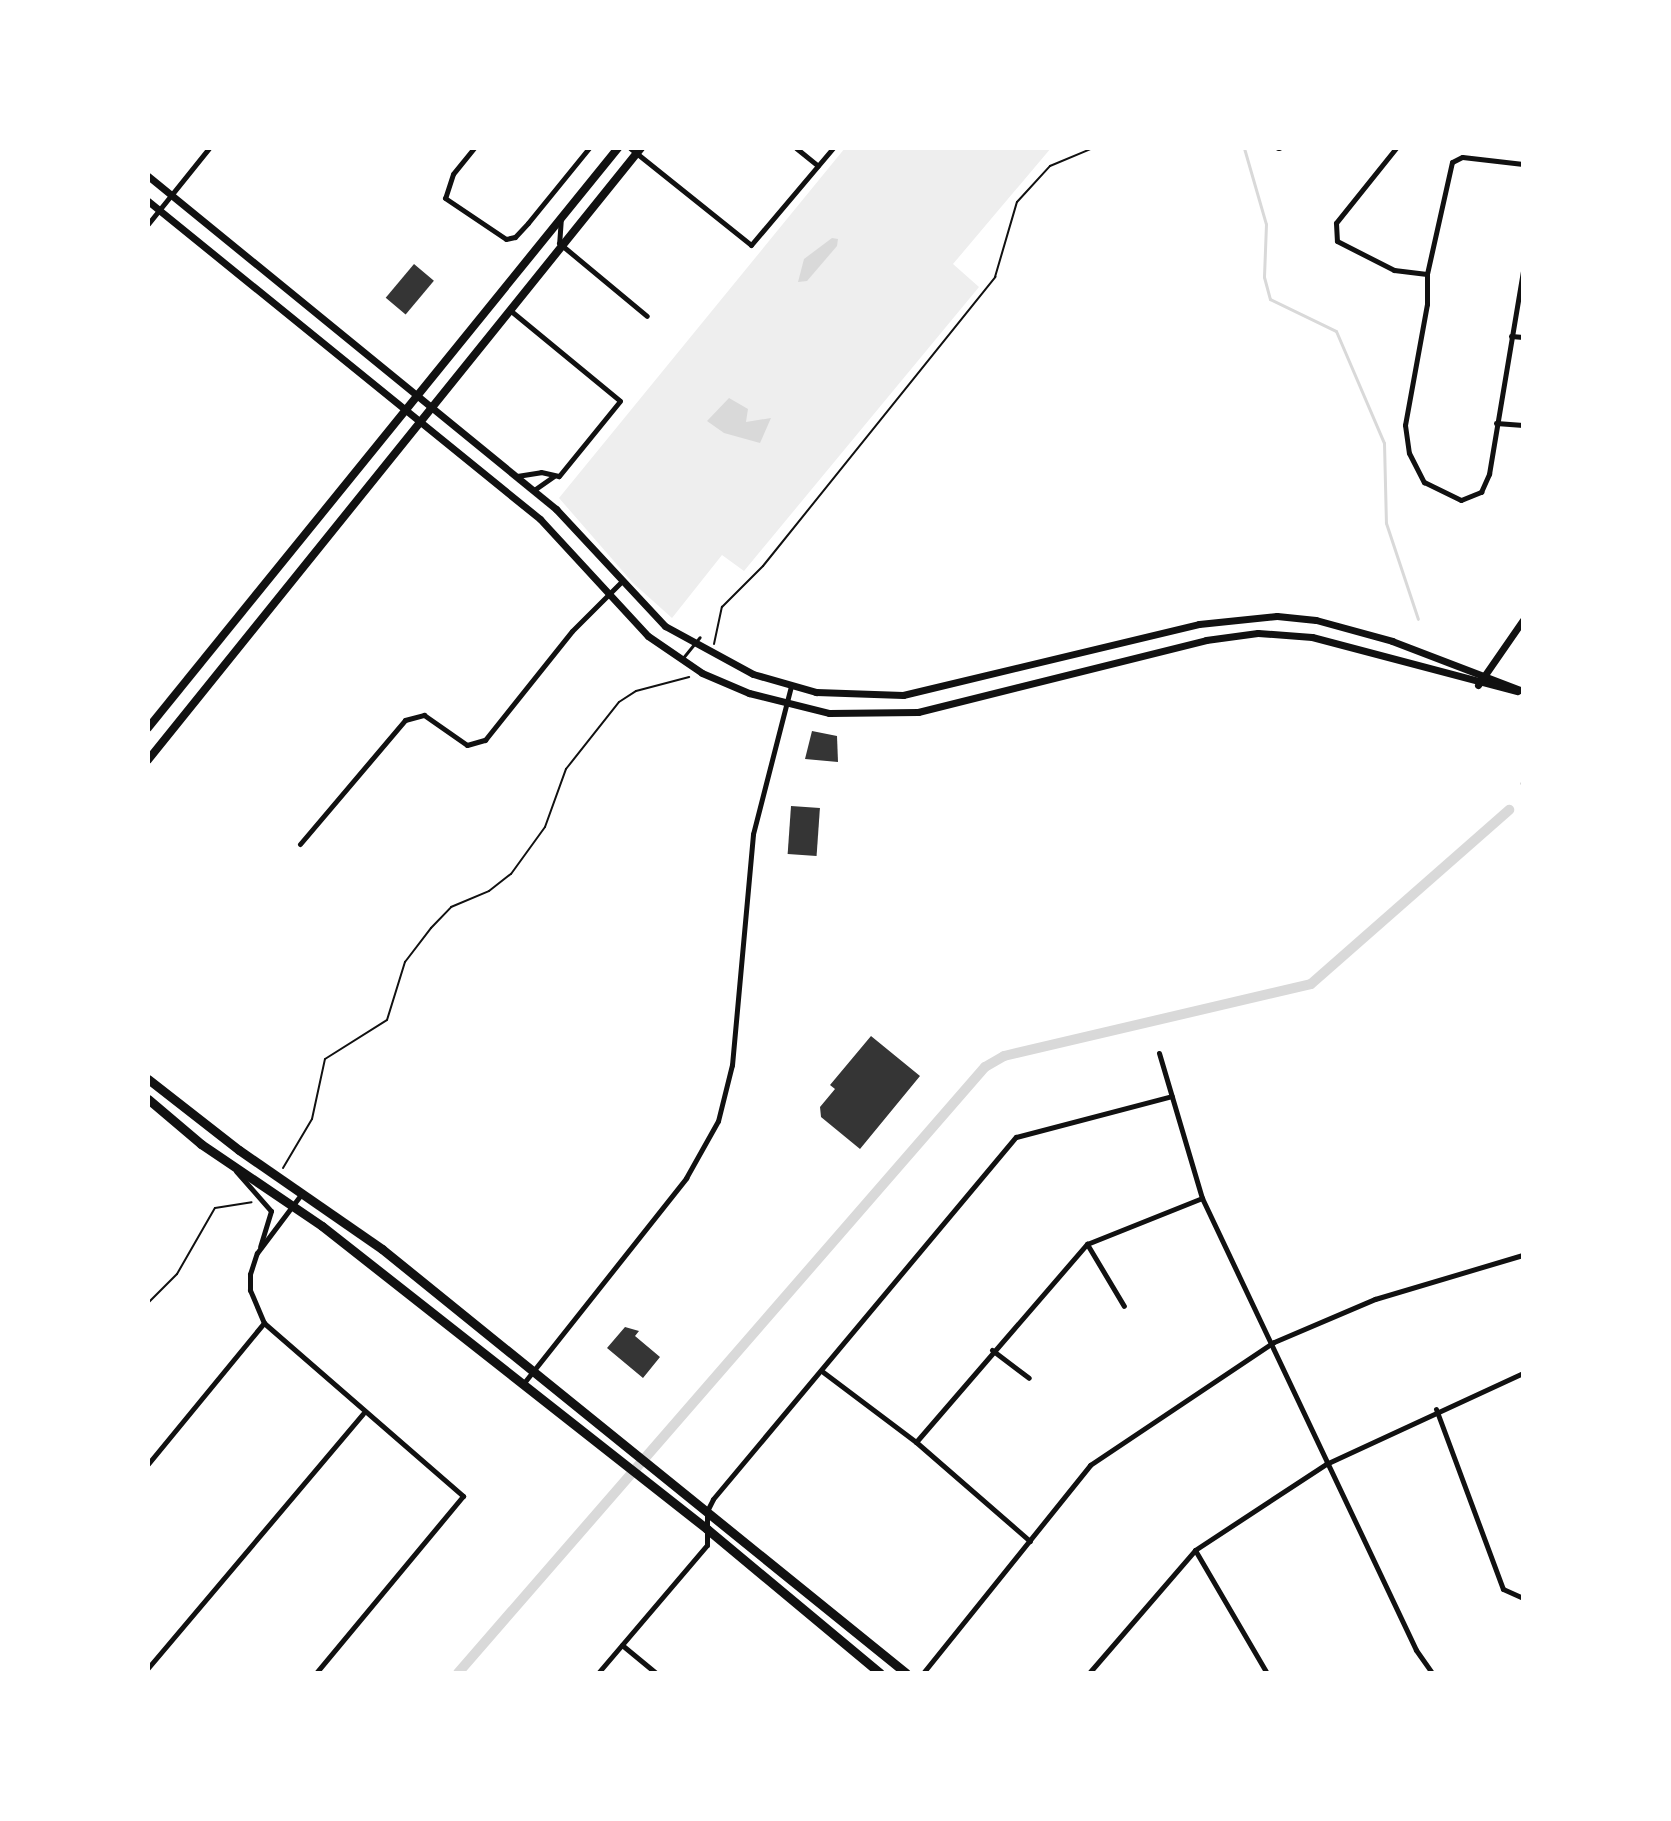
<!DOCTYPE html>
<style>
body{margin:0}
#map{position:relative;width:1671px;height:1821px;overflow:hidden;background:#fff;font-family:Bitter,serif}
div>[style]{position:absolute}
.green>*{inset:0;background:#eee}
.water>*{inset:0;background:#d9d9d9}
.stream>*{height:3px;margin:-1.5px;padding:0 1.5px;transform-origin:1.5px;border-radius:1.5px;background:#d9d9d9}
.canal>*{height:10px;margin:-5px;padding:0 5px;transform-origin:5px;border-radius:5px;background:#d9d9d9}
.building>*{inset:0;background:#353535;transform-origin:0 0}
.path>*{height:2px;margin:-1px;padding:0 1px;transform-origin:1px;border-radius:1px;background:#111}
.service>*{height:3px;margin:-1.5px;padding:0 1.5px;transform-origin:1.5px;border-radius:1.5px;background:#111}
.minor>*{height:5px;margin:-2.5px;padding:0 2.5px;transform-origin:2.5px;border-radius:2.5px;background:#111}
.tertiary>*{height:7px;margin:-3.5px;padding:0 3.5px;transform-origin:3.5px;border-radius:3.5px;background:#111}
.secondary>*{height:8px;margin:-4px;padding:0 4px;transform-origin:4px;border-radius:4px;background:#111}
.trunk>*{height:9px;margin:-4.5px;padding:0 4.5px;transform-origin:4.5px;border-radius:4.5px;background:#111}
span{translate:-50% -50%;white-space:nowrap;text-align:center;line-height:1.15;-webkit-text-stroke:6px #fff;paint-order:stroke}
.frame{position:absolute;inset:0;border:150px solid #fff;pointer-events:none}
</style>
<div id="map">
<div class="green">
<i style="clip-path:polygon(845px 148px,1051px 148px,953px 264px,979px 287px,744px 571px,722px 555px,672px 618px,633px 583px,559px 498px)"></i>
</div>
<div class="water">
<i style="clip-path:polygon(832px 238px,838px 239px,837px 246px,807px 281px,798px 282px,804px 259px)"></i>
<i style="clip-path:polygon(729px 398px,748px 409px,746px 422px,771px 418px,760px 443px,724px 433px,707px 421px)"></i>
</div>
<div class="stream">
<i style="left:1244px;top:148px;width:79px;rotate:73.9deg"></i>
<i style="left:1266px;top:224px;width:53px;rotate:92.2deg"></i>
<i style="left:1264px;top:277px;width:23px;rotate:75deg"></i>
<i style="left:1270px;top:299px;width:73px;rotate:25.9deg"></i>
<i style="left:1336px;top:331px;width:122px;rotate:66.8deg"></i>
<i style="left:1384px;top:443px;width:80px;rotate:88.6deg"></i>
<i style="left:1386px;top:523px;width:101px;rotate:71.6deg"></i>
<i style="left:1521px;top:783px;width:3px;rotate:45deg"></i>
</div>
<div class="canal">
<i style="left:458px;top:1673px;width:803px;rotate:-48.99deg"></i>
<i style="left:985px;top:1067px;width:22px;rotate:-30deg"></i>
<i style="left:1004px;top:1056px;width:315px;rotate:-13.2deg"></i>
<i style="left:1311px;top:984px;width:264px;rotate:-41.3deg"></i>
</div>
<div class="building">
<i style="left:414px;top:264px;width:26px;height:44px;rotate:40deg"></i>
<i style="clip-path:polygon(812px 731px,837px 736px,838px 762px,805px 759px)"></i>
<i style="left:791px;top:806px;width:29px;height:48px;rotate:4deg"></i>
<i style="clip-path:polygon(871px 1036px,920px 1076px,860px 1149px,821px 1117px,820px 1107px,835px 1089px,830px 1085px)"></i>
<i style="clip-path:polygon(625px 1327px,639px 1331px,635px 1336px,660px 1357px,643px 1378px,607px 1348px)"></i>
</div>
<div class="path">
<i style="left:714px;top:644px;width:38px;rotate:-78deg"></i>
<i style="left:722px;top:607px;width:58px;rotate:-45deg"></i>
<i style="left:763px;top:566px;width:371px;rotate:-51.2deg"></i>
<i style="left:995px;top:277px;width:78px;rotate:-73.7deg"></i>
<i style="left:1017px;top:202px;width:49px;rotate:-47.5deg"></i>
<i style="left:1050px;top:166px;width:47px;rotate:-22.7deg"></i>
<i style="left:283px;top:1168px;width:57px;rotate:-59.4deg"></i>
<i style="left:312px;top:1119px;width:61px;rotate:-77.8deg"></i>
<i style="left:325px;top:1059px;width:73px;rotate:-32.2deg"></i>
<i style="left:387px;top:1020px;width:61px;rotate:-72.8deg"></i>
<i style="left:405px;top:962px;width:43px;rotate:-52.6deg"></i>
<i style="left:431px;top:928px;width:29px;rotate:-46deg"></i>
<i style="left:451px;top:907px;width:41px;rotate:-22.8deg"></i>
<i style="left:489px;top:891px;width:28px;rotate:-38deg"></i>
<i style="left:511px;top:874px;width:58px;rotate:-54.1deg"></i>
<i style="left:545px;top:827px;width:62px;rotate:-70.1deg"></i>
<i style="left:566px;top:769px;width:85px;rotate:-51.7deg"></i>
<i style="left:619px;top:702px;width:20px;rotate:-33deg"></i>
<i style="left:636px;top:691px;width:55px;rotate:-14.8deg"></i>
<i style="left:148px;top:1303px;width:41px;rotate:-45deg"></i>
<i style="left:177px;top:1274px;width:76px;rotate:-60.1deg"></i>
<i style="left:215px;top:1208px;width:37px;rotate:-9deg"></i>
</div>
<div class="service">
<i style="left:682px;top:659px;width:28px;rotate:-51deg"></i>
</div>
<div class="minor">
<i style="left:474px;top:148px;width:33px;rotate:129deg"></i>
<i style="left:453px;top:174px;width:25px;rotate:108deg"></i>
<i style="left:445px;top:198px;width:73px;rotate:33.9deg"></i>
<i style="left:506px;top:239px;width:9px;rotate:-13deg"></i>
<i style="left:515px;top:237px;width:19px;rotate:-47deg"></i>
<i style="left:528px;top:223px;width:97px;rotate:-50.9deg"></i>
<i style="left:630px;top:148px;width:155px;rotate:38.7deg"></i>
<i style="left:751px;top:245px;width:127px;rotate:-49.8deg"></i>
<i style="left:796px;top:148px;width:28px;rotate:39deg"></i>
<i style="left:1278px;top:148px;width:1px"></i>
<i style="left:1396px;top:148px;width:96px;rotate:128.7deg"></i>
<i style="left:1336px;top:223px;width:18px;rotate:87deg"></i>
<i style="left:1337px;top:241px;width:64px;rotate:27deg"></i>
<i style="left:1394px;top:270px;width:33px;rotate:7deg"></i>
<i style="left:1523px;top:164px;width:61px;rotate:-173.5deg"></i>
<i style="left:1462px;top:157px;width:11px;rotate:153deg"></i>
<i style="left:1452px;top:162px;width:115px;rotate:102.6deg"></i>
<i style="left:1427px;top:274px;width:30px;rotate:90deg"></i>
<i style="left:1427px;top:304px;width:123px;rotate:100.3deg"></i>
<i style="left:1405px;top:425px;width:28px;rotate:82deg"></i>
<i style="left:1409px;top:453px;width:33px;rotate:63deg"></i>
<i style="left:1424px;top:482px;width:41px;rotate:25.9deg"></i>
<i style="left:1461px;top:500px;width:22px;rotate:-22deg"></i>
<i style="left:1481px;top:492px;width:20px;rotate:-66deg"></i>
<i style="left:1489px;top:474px;width:206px;rotate:-80.5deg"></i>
<i style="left:561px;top:217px;width:26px;rotate:94deg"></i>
<i style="left:559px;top:243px;width:114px;rotate:39.7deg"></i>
<i style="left:148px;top:224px;width:97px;rotate:-51.2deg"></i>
<i style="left:511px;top:311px;width:141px;rotate:39.5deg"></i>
<i style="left:620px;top:401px;width:97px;rotate:129.1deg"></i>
<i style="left:1511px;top:336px;width:12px;rotate:5deg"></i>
<i style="left:1496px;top:423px;width:27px;rotate:4deg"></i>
<i style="left:517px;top:476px;width:24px;rotate:-9deg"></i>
<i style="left:541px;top:472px;width:18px;rotate:13deg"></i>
<i style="left:534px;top:490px;width:24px;rotate:-35deg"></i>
<i style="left:300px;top:844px;width:162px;rotate:-49.7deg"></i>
<i style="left:405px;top:720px;width:20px;rotate:-15deg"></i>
<i style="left:424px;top:715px;width:52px;rotate:34.9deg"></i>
<i style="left:467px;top:745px;width:19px;rotate:-16deg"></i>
<i style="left:485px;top:740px;width:139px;rotate:-51.4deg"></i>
<i style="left:572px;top:631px;width:68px;rotate:-45deg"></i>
<i style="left:1159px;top:1053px;width:151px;rotate:73.5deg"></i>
<i style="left:1202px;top:1198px;width:500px;rotate:64.66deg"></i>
<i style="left:1416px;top:1650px;width:28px;rotate:55deg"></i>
<i style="left:236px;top:1171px;width:53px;rotate:48.8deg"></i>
<i style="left:271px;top:1211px;width:37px;rotate:107deg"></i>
<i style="left:1087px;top:1244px;width:72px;rotate:59.2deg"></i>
<i style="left:264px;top:1323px;width:264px;rotate:41deg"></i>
<i style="left:463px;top:1496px;width:230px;rotate:129.7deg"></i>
<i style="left:992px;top:1350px;width:46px;rotate:37.1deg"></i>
<i style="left:823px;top:1372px;width:116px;rotate:37deg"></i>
<i style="left:916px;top:1442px;width:151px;rotate:41deg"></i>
<i style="left:523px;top:1384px;width:263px;rotate:-51.6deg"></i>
<i style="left:686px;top:1178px;width:65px;rotate:-60.7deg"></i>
<i style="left:718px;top:1121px;width:58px;rotate:-76deg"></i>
<i style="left:732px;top:1065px;width:232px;rotate:-84.8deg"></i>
<i style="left:753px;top:834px;width:153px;rotate:-75.6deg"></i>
<i style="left:1436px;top:1409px;width:192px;rotate:69.6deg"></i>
<i style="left:1503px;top:1589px;width:22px;rotate:24deg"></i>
<i style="left:916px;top:1442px;width:262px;rotate:-49.2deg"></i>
<i style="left:1087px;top:1244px;width:124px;rotate:-21.8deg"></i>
<i style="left:148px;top:1464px;width:183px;rotate:-50.6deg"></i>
<i style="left:264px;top:1323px;width:36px;rotate:-113deg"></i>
<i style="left:250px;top:1290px;width:16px;rotate:-90deg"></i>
<i style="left:250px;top:1274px;width:22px;rotate:-72deg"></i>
<i style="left:257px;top:1253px;width:76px;rotate:-53deg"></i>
<i style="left:1195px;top:1550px;width:143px;rotate:59.7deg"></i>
<i style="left:622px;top:1645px;width:44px;rotate:39.5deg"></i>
<i style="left:148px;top:1668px;width:333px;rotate:-49.8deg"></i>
<i style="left:598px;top:1673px;width:168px;rotate:-49.6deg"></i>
<i style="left:707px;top:1545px;width:34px;rotate:-90deg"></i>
<i style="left:707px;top:1511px;width:13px;rotate:-63deg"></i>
<i style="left:713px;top:1499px;width:472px;rotate:-50.1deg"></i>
<i style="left:1016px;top:1137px;width:161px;rotate:-14.7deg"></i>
<i style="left:923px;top:1673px;width:267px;rotate:-51.2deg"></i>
<i style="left:1090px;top:1465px;width:221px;rotate:-33.8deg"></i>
<i style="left:1274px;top:1342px;width:110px;rotate:-23.1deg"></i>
<i style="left:1375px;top:1299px;width:154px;rotate:-16.6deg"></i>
<i style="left:1089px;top:1673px;width:162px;rotate:-49.2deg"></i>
<i style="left:1195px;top:1550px;width:157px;rotate:-33.3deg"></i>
<i style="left:1326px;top:1464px;width:217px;rotate:-24.8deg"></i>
</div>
<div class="tertiary">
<i style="left:148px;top:176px;width:527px;rotate:39.22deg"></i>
<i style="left:556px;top:509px;width:160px;rotate:47deg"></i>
<i style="left:665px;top:626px;width:100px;rotate:28.6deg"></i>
<i style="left:753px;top:674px;width:66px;rotate:15.9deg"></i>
<i style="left:816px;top:692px;width:87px;rotate:2deg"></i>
<i style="left:903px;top:695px;width:304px;rotate:-13.5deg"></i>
<i style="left:1199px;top:624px;width:78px;rotate:-5.9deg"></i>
<i style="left:1277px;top:616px;width:39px;rotate:6deg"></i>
<i style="left:1316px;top:620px;width:79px;rotate:15.4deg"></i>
<i style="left:1392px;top:641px;width:140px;rotate:20.9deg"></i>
<i style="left:148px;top:201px;width:505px;rotate:39.05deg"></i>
<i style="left:540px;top:519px;width:159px;rotate:47.3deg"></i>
<i style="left:648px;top:636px;width:65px;rotate:34.4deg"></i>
<i style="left:702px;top:673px;width:51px;rotate:23.1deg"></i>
<i style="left:749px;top:693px;width:82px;rotate:14deg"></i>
<i style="left:829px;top:713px;width:89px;rotate:-0.6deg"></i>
<i style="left:918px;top:712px;width:297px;rotate:-14deg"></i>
<i style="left:1206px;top:640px;width:52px;rotate:-7.7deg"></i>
<i style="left:1258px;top:633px;width:54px;rotate:4.2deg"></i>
<i style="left:1312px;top:637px;width:212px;rotate:14.8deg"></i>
<i style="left:1478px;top:685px;width:79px;rotate:-55.3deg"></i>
</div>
<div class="secondary">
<i style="left:148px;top:728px;width:747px;rotate:-50.98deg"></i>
<i style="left:148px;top:760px;width:786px;rotate:-51.15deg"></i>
</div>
<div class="trunk">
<i style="left:148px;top:1079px;width:115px;rotate:38deg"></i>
<i style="left:239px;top:1150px;width:174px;rotate:34.7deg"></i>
<i style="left:382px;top:1249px;width:674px;rotate:38.98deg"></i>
<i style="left:148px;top:1099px;width:70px;rotate:40.3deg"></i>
<i style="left:201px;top:1144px;width:146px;rotate:34.1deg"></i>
<i style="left:322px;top:1226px;width:490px;rotate:38.2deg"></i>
<i style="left:707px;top:1529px;width:225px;rotate:39.8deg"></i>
</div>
<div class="frame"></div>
</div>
